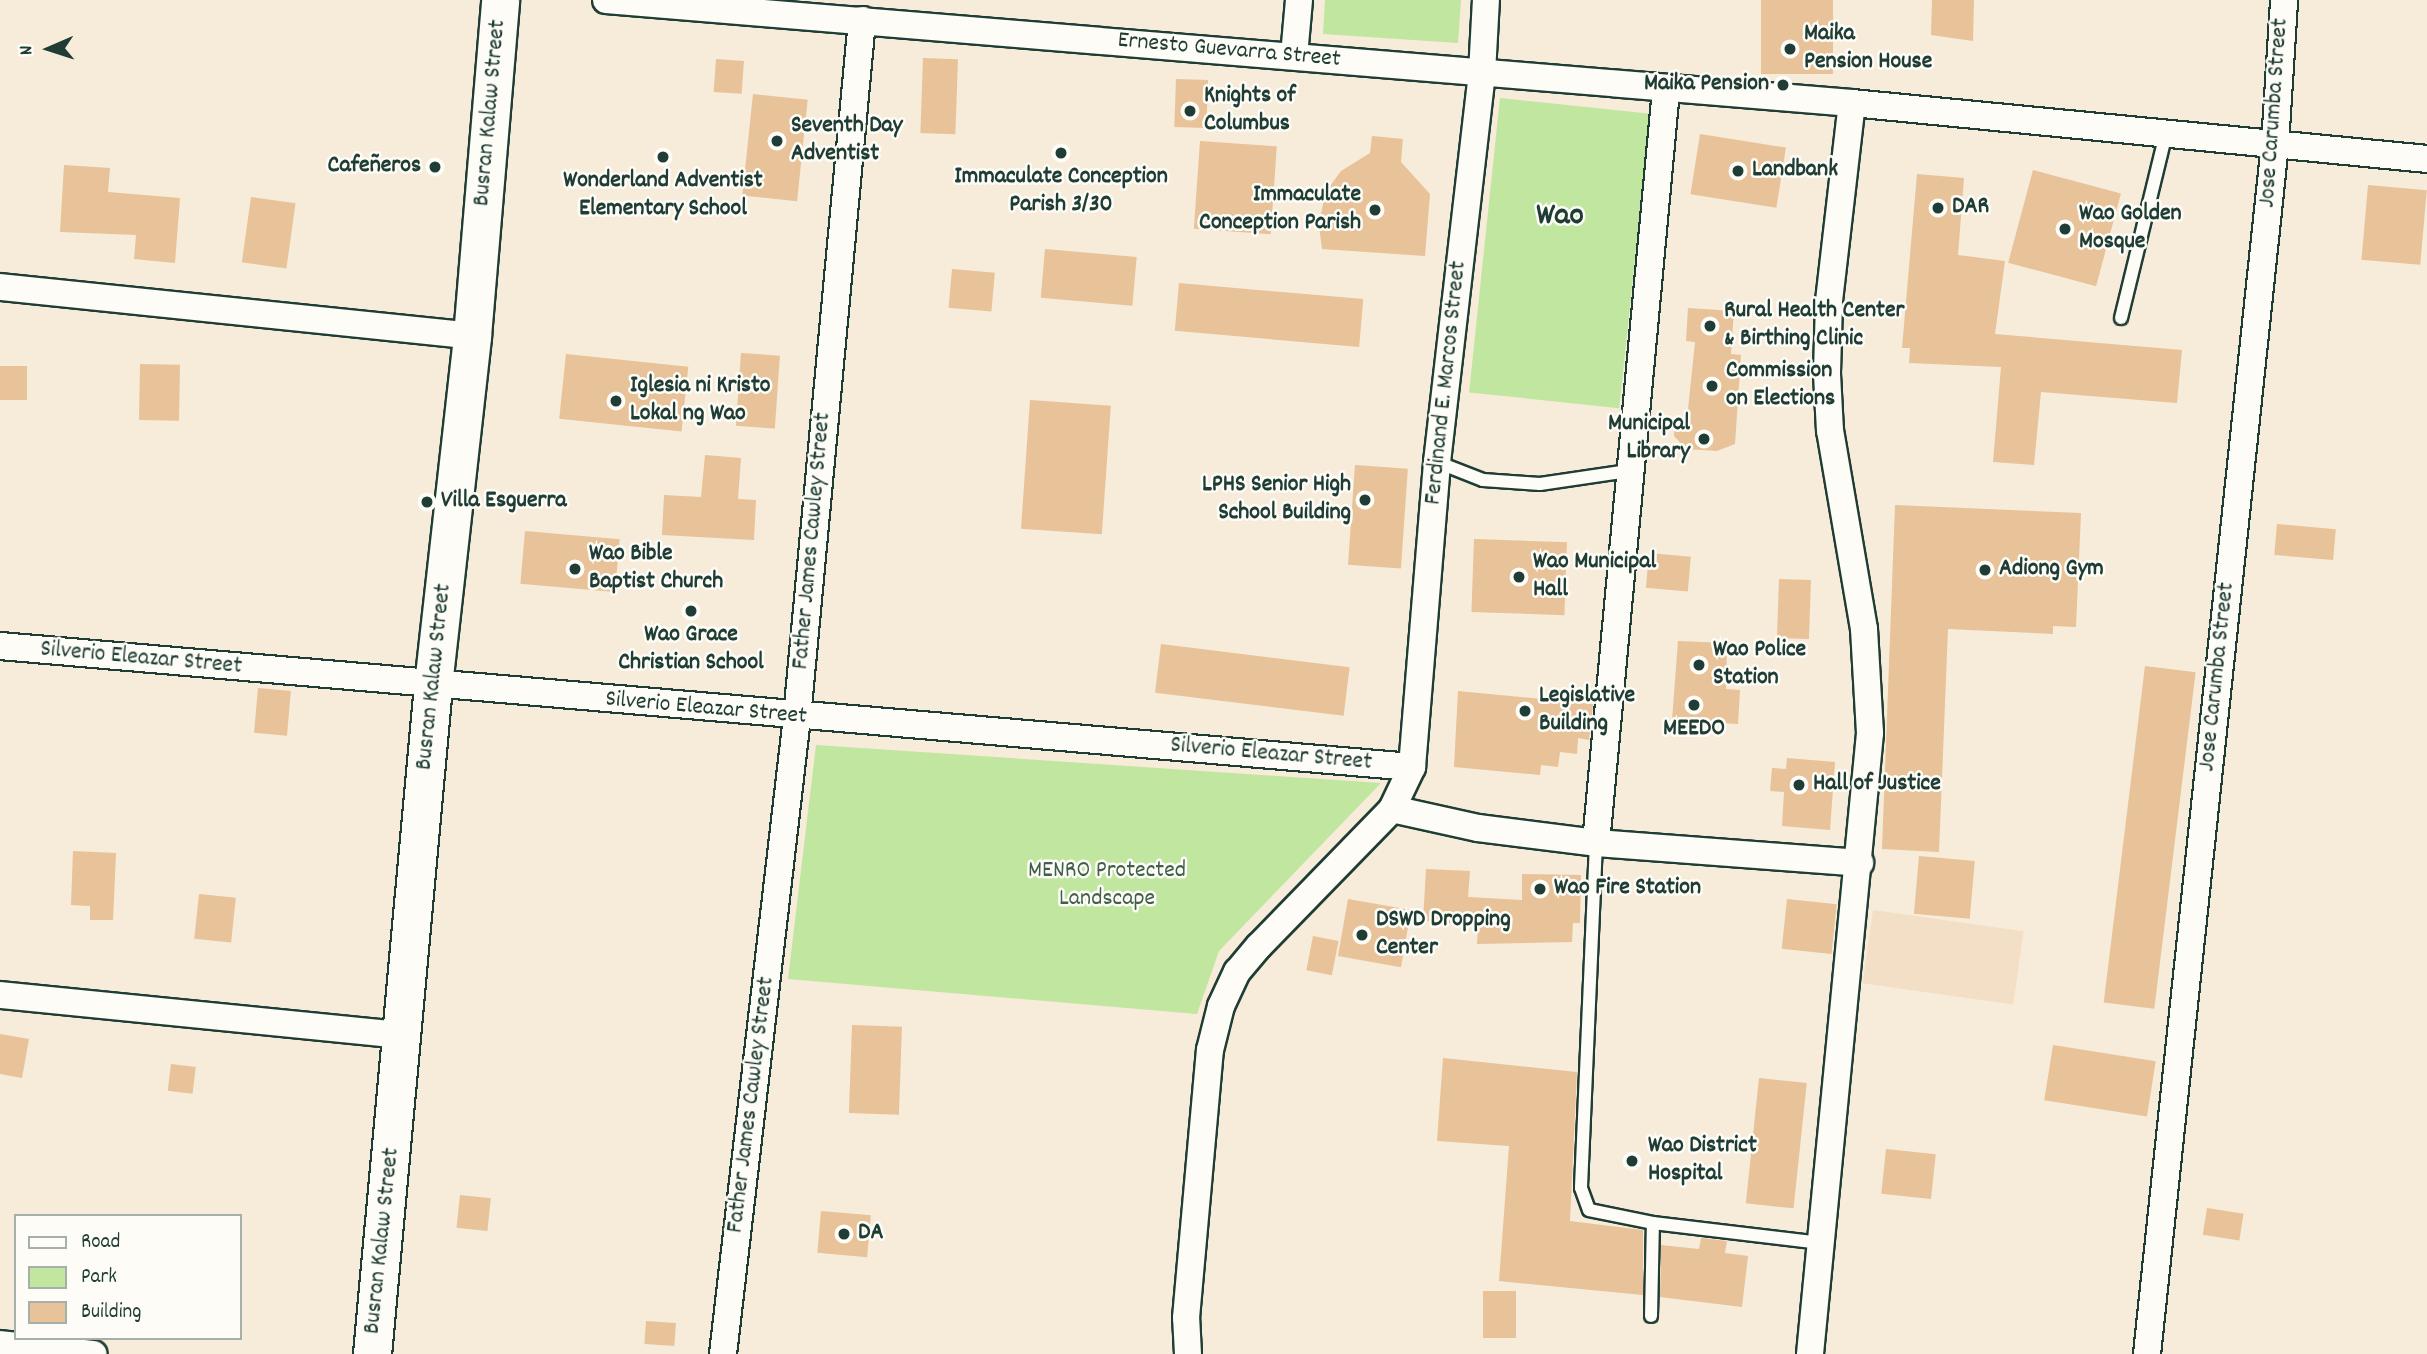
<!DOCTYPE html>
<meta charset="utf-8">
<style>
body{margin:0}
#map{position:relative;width:2427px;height:1354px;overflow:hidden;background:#f7ebda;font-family:Dekko,sans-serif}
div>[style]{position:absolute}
.built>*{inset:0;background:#f2dfc6;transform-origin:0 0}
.green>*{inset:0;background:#c0e6a0;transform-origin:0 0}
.building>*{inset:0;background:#e8c298;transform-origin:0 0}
.roads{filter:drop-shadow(2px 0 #1f3d34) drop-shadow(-2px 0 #1f3d34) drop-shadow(0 2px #1f3d34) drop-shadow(0 -2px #1f3d34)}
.lane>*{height:12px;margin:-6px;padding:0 6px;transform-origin:6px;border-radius:6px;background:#fdfcf7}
.street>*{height:26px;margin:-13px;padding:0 13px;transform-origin:13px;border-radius:13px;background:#fdfcf7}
.secondary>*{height:37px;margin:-18.5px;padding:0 18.5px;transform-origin:18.5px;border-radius:18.5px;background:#fdfcf7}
.dots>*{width:19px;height:19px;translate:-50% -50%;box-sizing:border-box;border:4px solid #fdfcf7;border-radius:50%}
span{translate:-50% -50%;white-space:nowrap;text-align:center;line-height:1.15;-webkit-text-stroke:5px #fdfcf7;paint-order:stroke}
.poi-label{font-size:24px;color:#1f3d34;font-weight:700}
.left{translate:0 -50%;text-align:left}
.right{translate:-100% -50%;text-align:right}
.street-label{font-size:24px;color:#1f3d34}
.park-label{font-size:24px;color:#3f5f4a}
.district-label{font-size:32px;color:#1f3d34;font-weight:700}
.legend{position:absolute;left:14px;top:1214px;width:228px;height:126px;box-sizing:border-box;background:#fdfcf7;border:2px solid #a4b0a9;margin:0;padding:9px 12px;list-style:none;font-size:21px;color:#1f3d34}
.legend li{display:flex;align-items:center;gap:14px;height:35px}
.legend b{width:35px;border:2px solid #a4b0a9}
.north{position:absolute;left:14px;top:14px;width:70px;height:70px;-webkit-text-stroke:5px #fdfcf7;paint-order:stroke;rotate:267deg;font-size:19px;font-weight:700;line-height:28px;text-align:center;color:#1f3d34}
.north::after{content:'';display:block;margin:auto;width:24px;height:32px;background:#1f3d34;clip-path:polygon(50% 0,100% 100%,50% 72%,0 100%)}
</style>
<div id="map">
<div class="built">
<i style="left:1873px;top:910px;width:152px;height:74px;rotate:8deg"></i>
</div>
<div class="green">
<i style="clip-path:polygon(1325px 0,1461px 0,1458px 43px,1323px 34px)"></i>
<i style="left:1500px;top:98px;width:151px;height:296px;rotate:6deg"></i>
<i style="clip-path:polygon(816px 745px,1381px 783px,1219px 951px,1197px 1014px,788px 979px)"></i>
</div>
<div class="building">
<i style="left:1761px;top:0;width:72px;height:74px"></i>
<i style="clip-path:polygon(1932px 0,1974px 0,1973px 41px,1931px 35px)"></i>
<i style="left:923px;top:58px;width:35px;height:75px;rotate:2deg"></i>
<i style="left:716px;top:59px;width:28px;height:33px;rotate:4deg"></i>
<i style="left:1176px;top:79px;width:32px;height:48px;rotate:2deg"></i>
<i style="left:753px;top:94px;width:55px;height:102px;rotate:6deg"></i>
<i style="left:1700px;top:134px;width:87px;height:61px;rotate:9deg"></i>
<i style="clip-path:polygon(1372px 136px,1403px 139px,1401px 162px,1430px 194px,1425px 256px,1322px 249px,1319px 226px,1325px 193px,1341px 171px,1370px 153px)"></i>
<i style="left:1200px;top:141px;width:77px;height:88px;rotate:4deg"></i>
<i style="clip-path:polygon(64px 165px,110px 168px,108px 192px,180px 198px,175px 263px,134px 259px,136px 235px,60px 232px)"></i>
<i style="left:2033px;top:170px;width:91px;height:96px;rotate:15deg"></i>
<i style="clip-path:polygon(1917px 174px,1964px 178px,1958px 255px,2005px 261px,1995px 334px,2182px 350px,2177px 403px,2041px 392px,2034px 465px,1993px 462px,2001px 367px,1909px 363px,1910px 348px,1902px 348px)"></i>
<i style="left:2368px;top:185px;width:59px;height:75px;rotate:5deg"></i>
<i style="left:251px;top:197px;width:45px;height:66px;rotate:8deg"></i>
<i style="left:1045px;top:249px;width:92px;height:49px;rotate:5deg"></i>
<i style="left:952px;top:269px;width:43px;height:39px;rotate:5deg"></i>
<i style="left:1179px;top:283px;width:185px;height:48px;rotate:5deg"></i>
<i style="clip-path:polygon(1688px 308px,1734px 311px,1731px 354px,1741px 355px,1735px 444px,1717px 451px,1686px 449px,1674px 436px,1675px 419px,1687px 419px,1695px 342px,1686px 341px)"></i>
<i style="left:741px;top:353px;width:39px;height:73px;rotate:4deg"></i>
<i style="left:566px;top:354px;width:123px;height:65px;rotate:6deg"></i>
<i style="left:140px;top:364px;width:40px;height:56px;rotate:1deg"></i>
<i style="left:0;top:366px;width:27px;height:34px"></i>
<i style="left:1030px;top:400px;width:81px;height:129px;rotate:4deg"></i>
<i style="clip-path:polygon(705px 455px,741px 458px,738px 499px,756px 500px,754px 540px,662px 535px,664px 495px,701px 497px)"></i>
<i style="left:1355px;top:465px;width:53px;height:100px;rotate:4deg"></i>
<i style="clip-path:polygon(1895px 505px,2081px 513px,2076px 627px,2053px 626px,2053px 634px,1948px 629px,1939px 852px,1882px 849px)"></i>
<i style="left:2277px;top:524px;width:59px;height:31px;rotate:5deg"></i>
<i style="left:525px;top:531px;width:95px;height:53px;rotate:5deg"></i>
<i style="left:1474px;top:539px;width:93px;height:73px;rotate:2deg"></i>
<i style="left:1649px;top:553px;width:42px;height:35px;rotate:5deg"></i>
<i style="left:1779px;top:579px;width:32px;height:59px;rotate:2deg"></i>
<i style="clip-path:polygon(1678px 641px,1727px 643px,1726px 689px,1740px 690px,1738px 724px,1672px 720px)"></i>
<i style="left:1161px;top:644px;width:190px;height:49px;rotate:7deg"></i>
<i style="left:2145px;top:666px;width:51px;height:339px;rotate:7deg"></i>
<i style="left:258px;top:688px;width:33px;height:45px;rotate:5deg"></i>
<i style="clip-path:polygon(1458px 691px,1593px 704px,1589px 740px,1578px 738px,1577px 754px,1560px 752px,1558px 767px,1541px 765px,1540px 775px,1454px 767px)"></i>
<i style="clip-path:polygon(1787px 758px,1835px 762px,1830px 830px,1782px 826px,1784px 792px,1770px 791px,1772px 768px,1786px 769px)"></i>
<i style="clip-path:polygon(73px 851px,116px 853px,113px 920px,90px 920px,90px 906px,71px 905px)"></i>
<i style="left:1919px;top:856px;width:56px;height:58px;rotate:5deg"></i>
<i style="clip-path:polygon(1426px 869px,1470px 871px,1468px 897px,1522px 900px,1522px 874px,1581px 875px,1580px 923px,1573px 923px,1572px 942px,1477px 944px,1478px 925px,1423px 921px)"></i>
<i style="left:199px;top:894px;width:37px;height:45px;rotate:6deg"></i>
<i style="left:1348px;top:899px;width:64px;height:58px;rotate:10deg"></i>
<i style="left:1787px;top:899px;width:50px;height:50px;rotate:6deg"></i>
<i style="left:1313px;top:936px;width:26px;height:35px;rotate:11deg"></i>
<i style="left:852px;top:1025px;width:50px;height:88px;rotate:2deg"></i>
<i style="clip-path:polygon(0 1034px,29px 1039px,22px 1078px,0 1074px)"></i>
<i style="left:2053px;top:1045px;width:104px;height:56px;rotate:9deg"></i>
<i style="clip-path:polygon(1443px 1058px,1577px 1072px,1570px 1221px,1643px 1230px,1643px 1295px,1499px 1281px,1509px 1146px,1437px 1141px)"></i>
<i style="left:171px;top:1064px;width:25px;height:27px;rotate:7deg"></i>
<i style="left:1759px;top:1078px;width:48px;height:126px;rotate:6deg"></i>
<i style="left:1886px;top:1149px;width:50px;height:45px;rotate:6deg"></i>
<i style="left:460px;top:1195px;width:31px;height:33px;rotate:6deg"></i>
<i style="left:2207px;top:1208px;width:37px;height:27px;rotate:9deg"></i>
<i style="left:821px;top:1211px;width:50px;height:42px;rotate:5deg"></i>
<i style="clip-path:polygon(1701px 1238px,1727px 1241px,1725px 1253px,1748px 1256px,1742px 1307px,1660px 1297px,1661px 1245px,1699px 1249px)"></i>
<i style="left:1483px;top:1291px;width:33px;height:47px"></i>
<i style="left:646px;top:1321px;width:30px;height:23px;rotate:4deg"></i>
</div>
<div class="roads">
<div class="lane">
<i style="left:2121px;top:318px;width:189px;rotate:-76.3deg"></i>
<i style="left:1437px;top:462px;width:49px;rotate:21.4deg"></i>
<i style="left:1483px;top:480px;width:57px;rotate:4deg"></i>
<i style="left:1540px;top:484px;width:89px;rotate:-8.4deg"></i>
<i style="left:1596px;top:843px;width:345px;rotate:92.5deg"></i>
<i style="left:1581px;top:1188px;width:23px;rotate:70deg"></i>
<i style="left:1589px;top:1210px;width:65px;rotate:11.5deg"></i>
<i style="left:1653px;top:1223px;width:169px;rotate:6.8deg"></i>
<i style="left:1651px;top:1316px;width:93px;rotate:-88.8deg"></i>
</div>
<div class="street">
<i style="left:606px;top:0;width:1250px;rotate:4.73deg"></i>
<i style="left:1852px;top:103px;width:578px;rotate:5.56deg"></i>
<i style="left:1294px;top:56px;width:56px;rotate:-84.9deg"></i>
<i style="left:0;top:287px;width:475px;rotate:5.9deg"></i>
<i style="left:0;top:646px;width:1417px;rotate:4.9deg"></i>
<i style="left:1392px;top:809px;width:88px;rotate:12.5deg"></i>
<i style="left:1478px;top:828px;width:119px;rotate:7.2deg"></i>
<i style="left:1596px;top:843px;width:265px;rotate:4.3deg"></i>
<i style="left:1596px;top:843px;width:756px;rotate:-84.69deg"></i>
<i style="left:0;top:995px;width:406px;rotate:5.7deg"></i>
<i style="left:0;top:1344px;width:94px;rotate:6.1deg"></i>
<i style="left:723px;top:1354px;width:641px;rotate:-83.37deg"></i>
<i style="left:797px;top:717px;width:700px;rotate:-84.67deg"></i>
<i style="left:1188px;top:1354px;width:36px;rotate:-93deg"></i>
<i style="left:1186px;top:1318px;width:269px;rotate:-84.9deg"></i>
<i style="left:1210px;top:1050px;width:45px;rotate:-76deg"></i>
<i style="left:1221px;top:1006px;width:38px;rotate:-65deg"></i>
<i style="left:1237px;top:972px;width:34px;rotate:-50deg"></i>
<i style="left:1259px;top:946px;width:191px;rotate:-45.8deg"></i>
<i style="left:1392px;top:809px;width:47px;rotate:-64.5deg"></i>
<i style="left:1412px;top:767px;width:306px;rotate:-85.3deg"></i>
<i style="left:1437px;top:462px;width:392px;rotate:-83.4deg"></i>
<i style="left:1482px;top:73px;width:73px;rotate:-86.9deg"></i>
<i style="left:1810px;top:1354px;width:624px;rotate:-84.48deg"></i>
<i style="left:1870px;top:733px;width:104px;rotate:-93.3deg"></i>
<i style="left:1864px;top:629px;width:201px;rotate:-99.7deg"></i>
<i style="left:1830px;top:431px;width:58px;rotate:-93deg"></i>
<i style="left:1827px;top:373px;width:72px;rotate:-88.4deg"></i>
<i style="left:1829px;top:301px;width:199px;rotate:-83.4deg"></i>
<i style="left:2147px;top:1354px;width:1216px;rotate:-83.96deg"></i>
<i style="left:2275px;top:145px;width:145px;rotate:-86.4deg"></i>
</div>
<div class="secondary">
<i style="left:372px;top:1354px;width:672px;rotate:-84.79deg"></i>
<i style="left:433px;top:685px;width:351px;rotate:-83.6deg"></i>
<i style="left:472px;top:336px;width:337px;rotate:-85.2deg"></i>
</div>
</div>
<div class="dots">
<i style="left:1790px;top:49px;background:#1f3d34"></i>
<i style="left:1783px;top:85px;background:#1f3d34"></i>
<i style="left:1190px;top:111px;background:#1f3d34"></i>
<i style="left:777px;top:141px;background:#1f3d34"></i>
<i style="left:1061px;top:153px;background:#1f3d34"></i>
<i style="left:663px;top:157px;background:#1f3d34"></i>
<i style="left:435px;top:167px;background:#1f3d34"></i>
<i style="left:1738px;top:171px;background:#1f3d34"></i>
<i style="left:1938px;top:208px;background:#1f3d34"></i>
<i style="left:1375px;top:210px;background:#1f3d34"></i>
<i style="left:2065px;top:229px;background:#1f3d34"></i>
<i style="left:1710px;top:326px;background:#1f3d34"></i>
<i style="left:1712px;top:386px;background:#1f3d34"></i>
<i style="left:616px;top:401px;background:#1f3d34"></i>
<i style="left:1704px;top:439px;background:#1f3d34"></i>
<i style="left:1365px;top:500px;background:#1f3d34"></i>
<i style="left:427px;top:502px;background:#1f3d34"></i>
<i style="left:575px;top:569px;background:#1f3d34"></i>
<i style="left:1985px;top:570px;background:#1f3d34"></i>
<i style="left:1519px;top:577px;background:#1f3d34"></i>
<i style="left:691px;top:611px;background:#1f3d34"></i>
<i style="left:1699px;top:665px;background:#1f3d34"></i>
<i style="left:1694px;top:705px;background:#1f3d34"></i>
<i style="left:1525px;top:711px;background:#1f3d34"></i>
<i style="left:1799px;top:785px;background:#1f3d34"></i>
<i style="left:1540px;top:889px;background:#1f3d34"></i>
<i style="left:1362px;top:935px;background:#1f3d34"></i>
<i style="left:1632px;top:1161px;background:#1f3d34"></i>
<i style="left:844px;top:1234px;background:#1f3d34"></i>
</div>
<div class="poi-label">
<span class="left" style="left:1804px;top:49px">Maika<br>Pension House</span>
<span class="right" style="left:1769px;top:85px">Maika Pension</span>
<span class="left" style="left:1204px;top:111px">Knights of<br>Columbus</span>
<span class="left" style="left:791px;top:141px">Seventh Day<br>Adventist</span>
<span class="right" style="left:421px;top:167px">Cafeñeros</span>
<span class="left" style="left:1752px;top:171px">Landbank</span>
<span style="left:1061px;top:192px">Immaculate Conception<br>Parish 3/30</span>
<span style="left:663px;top:196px">Wonderland Adventist<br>Elementary School</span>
<span class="right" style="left:1361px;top:210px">Immaculate<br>Conception Parish</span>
<span class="left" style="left:1952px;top:208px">DAR</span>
<span class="left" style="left:2079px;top:229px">Wao Golden<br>Mosque</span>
<span class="left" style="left:1724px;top:326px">Rural Health Center<br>&amp; Birthing Clinic</span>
<span class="left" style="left:1726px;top:386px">Commission<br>on Elections</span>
<span class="left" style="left:630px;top:401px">Iglesia ni Kristo<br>Lokal ng Wao</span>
<span class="right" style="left:1690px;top:439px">Municipal<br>Library</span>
<span class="right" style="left:1351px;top:500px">LPHS Senior High<br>School Building</span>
<span class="left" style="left:441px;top:502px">Villa Esguerra</span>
<span class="left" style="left:589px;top:569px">Wao Bible<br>Baptist Church</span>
<span class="left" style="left:1533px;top:577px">Wao Municipal<br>Hall</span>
<span class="left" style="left:1999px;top:570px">Adiong Gym</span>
<span style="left:691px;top:650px">Wao Grace<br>Christian School</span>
<span class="left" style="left:1713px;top:665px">Wao Police<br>Station</span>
<span class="left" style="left:1539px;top:711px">Legislative<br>Building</span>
<span style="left:1694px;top:730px">MEEDO</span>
<span class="left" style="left:1813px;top:785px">Hall of Justice</span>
<span class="left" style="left:1554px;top:889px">Wao Fire Station</span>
<span class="left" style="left:1376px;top:935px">DSWD Dropping<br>Center</span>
<span class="left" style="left:1648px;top:1161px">Wao District<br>Hospital</span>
<span class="left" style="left:858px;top:1234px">DA</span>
</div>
<div class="street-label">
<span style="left:1229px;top:51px;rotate:5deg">Ernesto Guevarra Street</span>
<span style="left:491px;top:113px;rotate:-85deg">Busran Kalaw Street</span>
<span style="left:2275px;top:113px;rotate:-86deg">Jose Carumba Street</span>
<span style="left:1447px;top:383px;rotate:-84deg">Ferdinand E. Marcos Street</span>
<span style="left:813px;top:541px;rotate:-85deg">Father James Cawley Street</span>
<span style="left:141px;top:659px;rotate:5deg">Silverio Eleazar Street</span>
<span style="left:435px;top:677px;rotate:-84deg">Busran Kalaw Street</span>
<span style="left:2218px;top:677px;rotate:-84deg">Jose Carumba Street</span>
<span style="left:706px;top:709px;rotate:5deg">Silverio Eleazar Street</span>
<span style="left:1271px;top:755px;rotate:5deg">Silverio Eleazar Street</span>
<span style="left:752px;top:1105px;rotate:-83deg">Father James Cawley Street</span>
<span style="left:383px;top:1241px;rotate:-84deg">Busran Kalaw Street</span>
</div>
<div class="park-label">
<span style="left:1107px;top:886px">MENRO Protected<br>Landscape</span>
</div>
<div class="district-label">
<span style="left:1560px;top:217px">Wao</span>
</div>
<ul class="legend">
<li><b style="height:9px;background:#fdfcf7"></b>Road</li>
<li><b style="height:19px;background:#c0e6a0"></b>Park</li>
<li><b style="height:19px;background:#e8c298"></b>Building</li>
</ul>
<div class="north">N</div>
</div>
